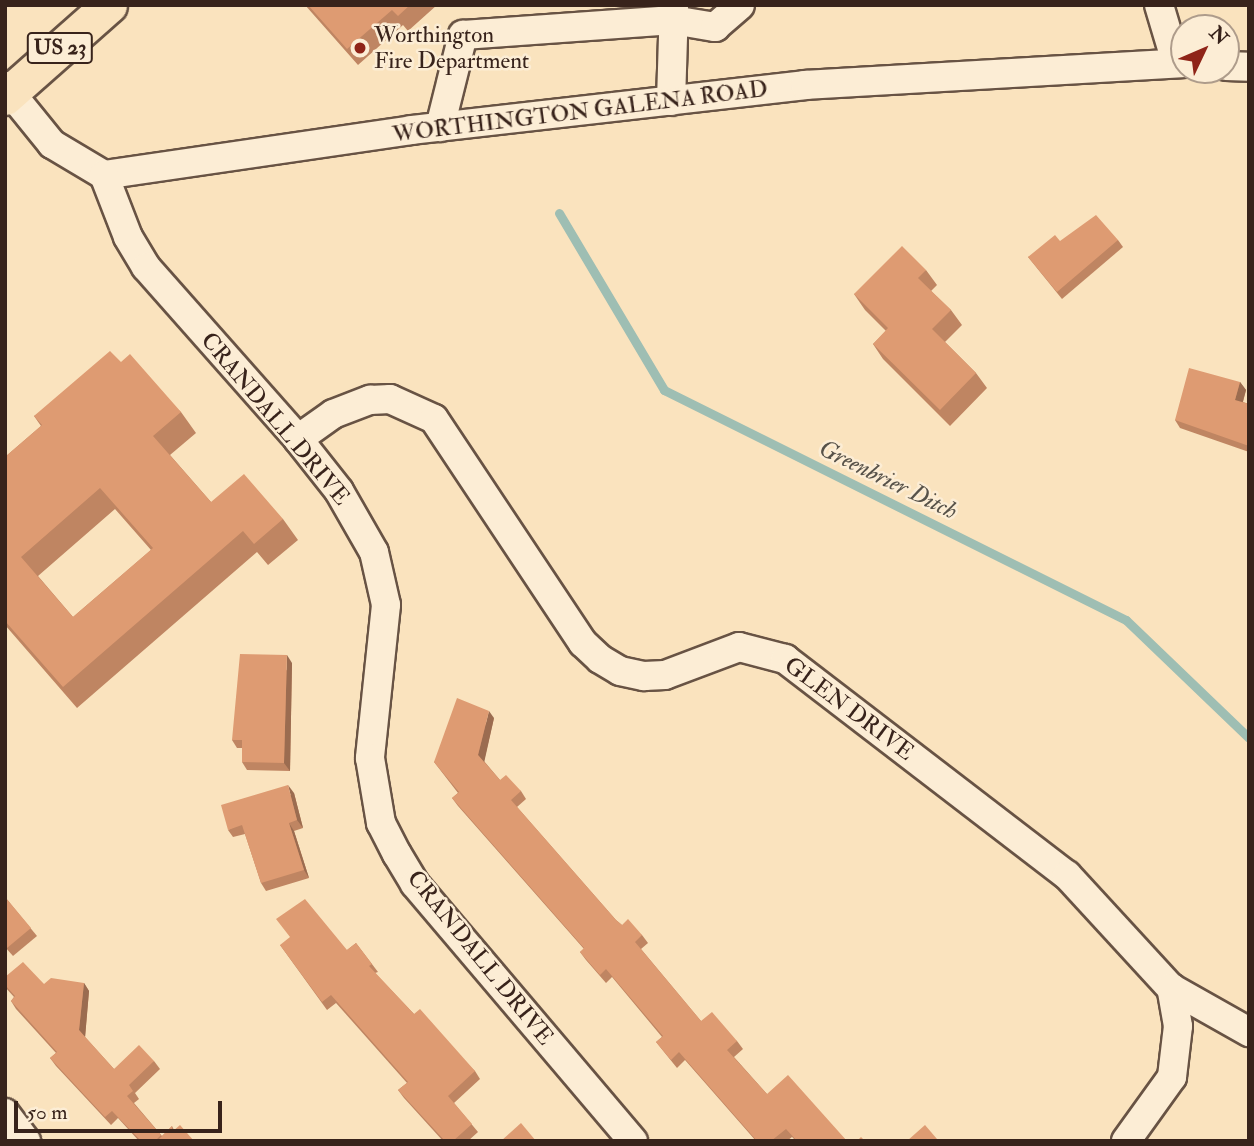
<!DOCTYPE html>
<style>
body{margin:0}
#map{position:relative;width:1254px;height:1146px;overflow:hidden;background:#fae3be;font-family:"IM FELL Double Pica",serif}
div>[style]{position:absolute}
.stream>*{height:9px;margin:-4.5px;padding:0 4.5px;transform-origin:4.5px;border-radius:4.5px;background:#9ebeb3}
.roads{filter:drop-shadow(2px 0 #685344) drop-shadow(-2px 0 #685344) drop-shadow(0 2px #685344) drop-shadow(0 -2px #685344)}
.minor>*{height:28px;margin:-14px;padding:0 14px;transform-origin:14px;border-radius:14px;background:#fcedd5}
.major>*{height:35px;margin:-17.5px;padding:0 17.5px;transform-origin:17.5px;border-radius:17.5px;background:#fae3be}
.wall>*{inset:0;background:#bf8562}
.shaded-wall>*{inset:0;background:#9b6c50}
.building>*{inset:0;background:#de9b72}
.dots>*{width:19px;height:19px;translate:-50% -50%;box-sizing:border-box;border:4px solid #fcedd5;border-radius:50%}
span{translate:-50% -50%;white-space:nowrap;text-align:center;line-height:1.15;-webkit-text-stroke:5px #fcedd5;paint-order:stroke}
.shield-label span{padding:2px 5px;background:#fcedd5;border:2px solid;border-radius:5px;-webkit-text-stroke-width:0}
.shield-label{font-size:21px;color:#38231b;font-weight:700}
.poi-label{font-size:23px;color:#38231b}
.left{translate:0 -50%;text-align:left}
.street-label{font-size:23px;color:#38231b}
.water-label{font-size:24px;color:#575249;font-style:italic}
.frame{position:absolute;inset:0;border:7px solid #38231b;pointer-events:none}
.north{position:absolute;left:1170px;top:14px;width:70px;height:70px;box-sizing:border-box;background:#fcedd5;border:2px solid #ae9c8b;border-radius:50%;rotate:46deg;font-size:19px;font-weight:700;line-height:28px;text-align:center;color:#38231b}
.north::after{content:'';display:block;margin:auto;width:24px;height:32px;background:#8f2418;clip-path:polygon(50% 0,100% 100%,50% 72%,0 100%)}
.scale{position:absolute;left:14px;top:1101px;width:208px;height:32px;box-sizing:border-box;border:4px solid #38231b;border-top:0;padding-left:9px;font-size:21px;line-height:24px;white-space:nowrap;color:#38231b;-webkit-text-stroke:5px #fcedd5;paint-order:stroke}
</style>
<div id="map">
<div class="stream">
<i style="left:559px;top:213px;width:206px;rotate:59.3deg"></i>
<i style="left:664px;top:390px;width:516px;rotate:26.47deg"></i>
<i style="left:1126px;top:620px;width:170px;rotate:43.8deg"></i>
</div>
<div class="roads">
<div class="minor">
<i style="left:1159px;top:5px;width:59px;rotate:73.4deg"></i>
<i style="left:1226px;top:66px;width:23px;rotate:2deg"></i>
<i style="left:5px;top:86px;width:75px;rotate:51deg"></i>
<i style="left:52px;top:144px;width:61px;rotate:30.8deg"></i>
<i style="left:104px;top:175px;width:310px;rotate:-8.3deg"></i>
<i style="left:411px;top:130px;width:397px;rotate:-6.5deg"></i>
<i style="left:805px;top:85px;width:380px;rotate:-3.3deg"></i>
<i style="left:671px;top:101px;width:96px;rotate:-88.2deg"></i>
<i style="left:440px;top:127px;width:95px;rotate:-76deg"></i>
<i style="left:463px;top:35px;width:211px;rotate:-4.1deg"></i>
<i style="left:673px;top:20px;width:43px;rotate:9.5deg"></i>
<i style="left:715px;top:27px;width:33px;rotate:-41deg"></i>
<i style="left:104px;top:175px;width:66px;rotate:68.8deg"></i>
<i style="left:128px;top:237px;width:35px;rotate:59deg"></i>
<i style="left:146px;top:267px;width:230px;rotate:48.5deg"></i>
<i style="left:298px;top:439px;width:66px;rotate:51.7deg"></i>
<i style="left:339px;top:491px;width:70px;rotate:60.2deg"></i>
<i style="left:374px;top:552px;width:54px;rotate:77.2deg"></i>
<i style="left:386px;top:605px;width:154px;rotate:96deg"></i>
<i style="left:370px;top:758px;width:66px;rotate:80.4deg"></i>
<i style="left:381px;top:823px;width:35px;rotate:63deg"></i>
<i style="left:397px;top:854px;width:35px;rotate:59deg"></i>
<i style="left:415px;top:884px;width:337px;rotate:49.7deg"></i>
<i style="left:298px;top:439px;width:43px;rotate:-35.5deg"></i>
<i style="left:333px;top:414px;width:40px;rotate:-21deg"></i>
<i style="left:370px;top:400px;width:20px;rotate:-3deg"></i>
<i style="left:390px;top:399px;width:48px;rotate:24.4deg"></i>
<i style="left:434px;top:419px;width:269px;rotate:56.4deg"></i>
<i style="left:583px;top:643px;width:23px;rotate:43deg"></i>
<i style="left:600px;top:659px;width:23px;rotate:31deg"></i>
<i style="left:620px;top:671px;width:25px;rotate:12deg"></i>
<i style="left:644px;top:676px;width:21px;rotate:-3deg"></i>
<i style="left:665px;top:675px;width:79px;rotate:-20.7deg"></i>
<i style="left:739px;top:647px;width:48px;rotate:14.6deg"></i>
<i style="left:785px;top:659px;width:355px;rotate:37.5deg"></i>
<i style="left:1067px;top:875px;width:154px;rotate:47.4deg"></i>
<i style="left:5px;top:1113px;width:35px;rotate:53deg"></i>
<i style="left:1126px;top:1141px;width:79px;rotate:-54.3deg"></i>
<i style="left:1172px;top:1077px;width:51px;rotate:-83.3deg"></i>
<i style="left:1178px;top:1026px;width:39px;rotate:-100deg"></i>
<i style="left:1171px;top:988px;width:90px;rotate:29.4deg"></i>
</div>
<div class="major">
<i style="left:5px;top:97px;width:139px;rotate:-41.5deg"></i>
</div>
</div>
<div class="wall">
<i style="clip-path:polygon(305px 5px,437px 5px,408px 31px,403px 25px,358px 65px)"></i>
<i style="clip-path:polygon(1118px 240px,1123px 247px,1062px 299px,1028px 257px,1060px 241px)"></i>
<i style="clip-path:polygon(926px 270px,937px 285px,931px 291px,951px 310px,962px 325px,945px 342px,976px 373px,987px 388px,950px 426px,883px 359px,873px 344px,886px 331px,865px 310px,854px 294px)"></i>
<i style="clip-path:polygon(evenodd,121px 362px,181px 412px,196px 433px,170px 455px,211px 502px,283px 519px,298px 540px,268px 565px,257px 552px,77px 708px,5px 625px,5px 457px,41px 426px,34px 416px,121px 362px,115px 509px,151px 550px,73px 617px,38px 576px,115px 509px)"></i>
<i style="clip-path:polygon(1240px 382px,1246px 390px,1243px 402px,1249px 404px,1249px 452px,1180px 428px,1175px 420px)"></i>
<i style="clip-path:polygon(292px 663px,290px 771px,247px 770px,242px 762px,242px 748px,237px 748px,232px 740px)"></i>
<i style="clip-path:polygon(494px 718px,484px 761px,500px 780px,521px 791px,526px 799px,517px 807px,616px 920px,622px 925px,642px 935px,648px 943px,641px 949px,701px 1021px,737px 1041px,743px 1049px,734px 1057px,767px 1094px,847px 1141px,796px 1141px,792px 1137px,787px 1141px,756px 1141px,685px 1060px,677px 1068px,656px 1042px,662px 1037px,612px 977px,606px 983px,586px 960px,580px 952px,584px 949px,458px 806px,452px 798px,458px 793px,434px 762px)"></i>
<i style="clip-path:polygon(294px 793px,303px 828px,294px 831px,309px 878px,266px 891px,261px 883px,245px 834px,233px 837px,228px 830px)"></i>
<i style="clip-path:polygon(5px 897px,37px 936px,13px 956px,5px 947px)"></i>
<i style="clip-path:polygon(356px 943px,378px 972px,375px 973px,414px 1014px,475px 1071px,480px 1079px,454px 1103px,478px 1132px,468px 1141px,443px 1141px,404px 1098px,398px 1090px,407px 1083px,336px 1003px,327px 1010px,280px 945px,347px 950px)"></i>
<i style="clip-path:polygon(5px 977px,44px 984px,84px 983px,89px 991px,85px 1037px,114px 1069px,154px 1061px,160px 1069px,135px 1093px,139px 1099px,134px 1103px,162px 1136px,172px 1126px,174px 1130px,194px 1141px,139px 1141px,118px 1118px,111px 1125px,56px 1066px,50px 1058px,56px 1053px,16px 1009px,11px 1001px,14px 997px,5px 987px)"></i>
</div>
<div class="shaded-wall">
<i style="clip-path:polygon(1240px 382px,1246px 390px,1241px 408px,1235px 400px)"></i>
<i style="clip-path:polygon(287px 655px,292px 663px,290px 771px,284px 763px)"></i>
<i style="clip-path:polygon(489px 711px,494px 718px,484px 763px,478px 755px)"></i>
<i style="clip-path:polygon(288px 785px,294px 793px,303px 828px,297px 820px)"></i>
<i style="clip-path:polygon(289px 823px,294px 831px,309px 878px,304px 870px)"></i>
<i style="clip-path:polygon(84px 983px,89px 991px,85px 1038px,79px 1030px)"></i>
</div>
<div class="building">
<i style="clip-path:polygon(308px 5px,410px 5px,398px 16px,392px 10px,347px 49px)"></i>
<i style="clip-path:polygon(1096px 215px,1118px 240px,1057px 292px,1028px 257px,1055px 235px,1060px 241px)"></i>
<i style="clip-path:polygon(902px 246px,926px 270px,918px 278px,951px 310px,932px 329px,976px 373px,940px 410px,873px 344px,888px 328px,854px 294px)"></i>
<i style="clip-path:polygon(evenodd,110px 351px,121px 362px,130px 354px,181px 412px,153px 436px,211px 502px,244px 474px,283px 519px,254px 544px,243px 531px,63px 687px,5px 621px,5px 457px,42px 425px,34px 416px,110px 351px,100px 488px,153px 548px,73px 617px,21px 557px,100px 488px)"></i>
<i style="clip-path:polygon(1189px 368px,1240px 382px,1235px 400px,1249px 404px,1249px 446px,1175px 420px)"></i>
<i style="clip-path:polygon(240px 654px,287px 655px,284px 763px,242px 762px,242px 740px,232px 740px)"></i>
<i style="clip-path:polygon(457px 698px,489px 711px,478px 755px,500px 780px,506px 775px,521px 791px,511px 800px,616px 920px,622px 925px,628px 919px,642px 935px,635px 942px,701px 1021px,712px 1012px,737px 1041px,727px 1050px,767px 1094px,788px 1075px,847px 1141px,797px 1141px,786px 1129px,771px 1141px,757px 1141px,679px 1052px,671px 1060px,656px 1042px,663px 1036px,606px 969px,600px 975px,580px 952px,584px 948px,452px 798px,459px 792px,434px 762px)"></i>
<i style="clip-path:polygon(288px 785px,297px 820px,289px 823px,304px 870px,261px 883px,242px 825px,228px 830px,221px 805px)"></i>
<i style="clip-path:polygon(5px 897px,31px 928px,7px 948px,5px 945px)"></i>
<i style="clip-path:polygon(305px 899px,347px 950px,356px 943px,372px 964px,369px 966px,414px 1014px,420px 1009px,475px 1071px,448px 1096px,472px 1124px,453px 1141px,445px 1141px,398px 1090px,408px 1082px,331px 995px,322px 1002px,280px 945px,290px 937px,276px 919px)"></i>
<i style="clip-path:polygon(23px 962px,44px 984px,51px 978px,84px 983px,79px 1030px,114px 1069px,139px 1045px,154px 1061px,129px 1085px,133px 1091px,127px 1096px,161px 1135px,155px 1141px,141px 1141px,112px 1111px,105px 1117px,50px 1058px,57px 1052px,11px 1001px,15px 996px,5px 985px,5px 977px)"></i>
<i style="clip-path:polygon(521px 1123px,536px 1141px,501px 1141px)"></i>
<i style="clip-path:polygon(180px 1125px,194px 1141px,157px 1141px,172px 1126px,172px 1132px)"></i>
<i style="clip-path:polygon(925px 1125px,937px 1139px,935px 1141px,907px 1141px)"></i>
<i style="clip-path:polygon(861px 1137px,865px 1141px,857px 1141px)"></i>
</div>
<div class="dots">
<i style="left:360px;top:48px;background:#8f2418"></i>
</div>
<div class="shield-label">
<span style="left:60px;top:48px">US 23</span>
</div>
<div class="poi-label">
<span class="left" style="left:374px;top:48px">Worthington<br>Fire Department</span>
</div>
<div class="street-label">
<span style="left:580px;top:112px;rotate:-7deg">WORTHINGTON GALENA ROAD</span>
<span style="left:275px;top:419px;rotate:50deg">CRANDALL DRIVE</span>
<span style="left:849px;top:709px;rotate:37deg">GLEN DRIVE</span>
<span style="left:480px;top:958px;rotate:51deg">CRANDALL DRIVE</span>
</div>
<div class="water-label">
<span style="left:888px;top:480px;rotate:26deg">Greenbrier Ditch</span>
</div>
<div class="frame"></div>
<div class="north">N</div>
<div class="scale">50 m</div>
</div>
